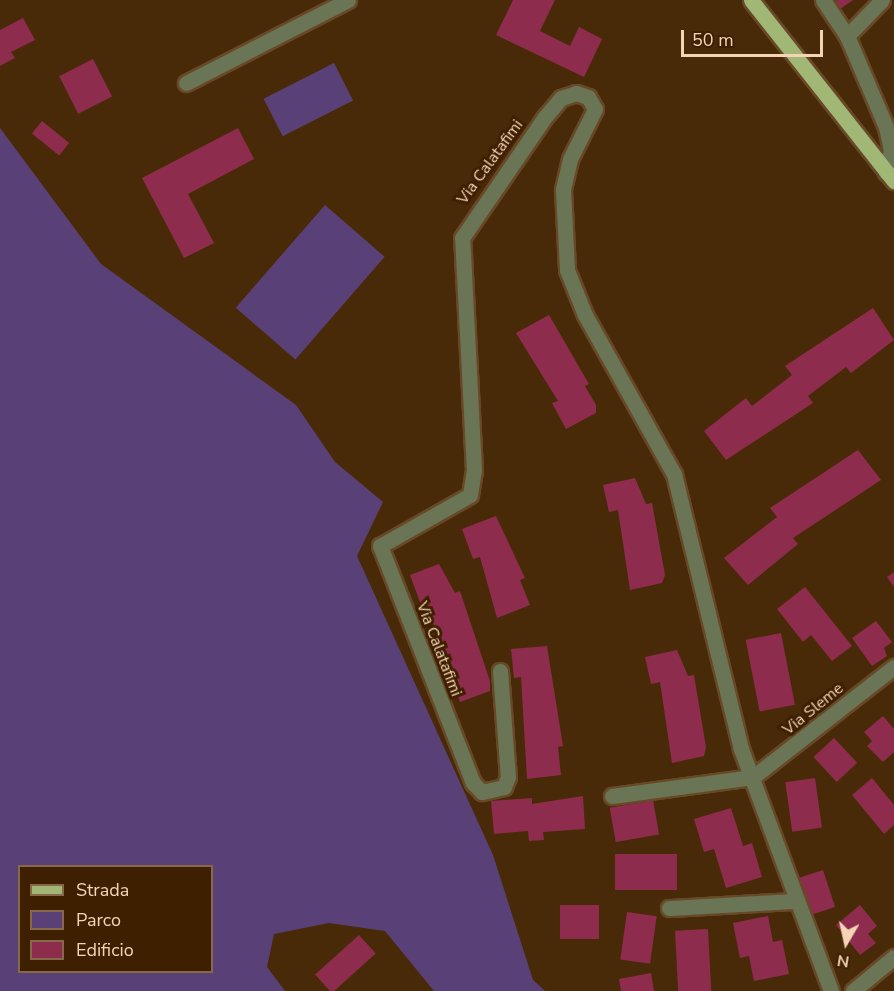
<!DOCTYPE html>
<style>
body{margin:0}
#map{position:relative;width:894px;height:991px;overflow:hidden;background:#492a08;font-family:"Nunito Sans",sans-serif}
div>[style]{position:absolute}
.green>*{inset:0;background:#594177;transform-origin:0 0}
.building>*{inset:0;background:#8e2c4d;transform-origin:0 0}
.roads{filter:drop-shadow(2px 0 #684927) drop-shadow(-2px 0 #684927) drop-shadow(0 2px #684927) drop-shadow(0 -2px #684927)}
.minor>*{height:15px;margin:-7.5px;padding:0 7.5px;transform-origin:7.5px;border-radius:7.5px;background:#6a7556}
.major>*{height:15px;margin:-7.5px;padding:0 7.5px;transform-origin:7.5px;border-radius:7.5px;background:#a0b775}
span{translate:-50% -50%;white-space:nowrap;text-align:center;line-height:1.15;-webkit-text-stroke:6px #3e2000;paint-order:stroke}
.street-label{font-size:16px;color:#f5d4b6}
.legend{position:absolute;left:18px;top:865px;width:195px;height:108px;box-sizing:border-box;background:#3e2000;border:2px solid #876849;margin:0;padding:8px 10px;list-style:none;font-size:18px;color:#f5d4b6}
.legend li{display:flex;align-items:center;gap:12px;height:30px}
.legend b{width:30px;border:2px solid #876849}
.north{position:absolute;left:816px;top:913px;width:60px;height:60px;-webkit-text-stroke:4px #3e2000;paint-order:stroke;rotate:189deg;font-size:16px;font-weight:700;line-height:24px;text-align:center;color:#f5d4b6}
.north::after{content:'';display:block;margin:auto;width:21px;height:27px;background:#f5d4b6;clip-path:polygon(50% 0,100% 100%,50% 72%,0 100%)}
.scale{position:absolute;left:681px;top:30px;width:142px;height:27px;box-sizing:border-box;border:3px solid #f5d4b6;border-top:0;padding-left:8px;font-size:18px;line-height:21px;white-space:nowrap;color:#f5d4b6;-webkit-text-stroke:4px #3e2000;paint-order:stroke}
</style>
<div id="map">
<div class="green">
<i style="left:334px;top:63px;width:42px;height:79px;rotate:63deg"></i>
<i style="clip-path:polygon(evenodd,0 128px,101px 264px,296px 405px,335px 462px,383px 502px,357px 556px,493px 855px,533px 980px,545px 991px,434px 991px,385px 931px,329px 923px,274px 934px,267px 967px,285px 991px,0 991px,0 128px,20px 866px,212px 866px,212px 972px,20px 972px,20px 866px)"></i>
<i style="left:325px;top:205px;width:79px;height:136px;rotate:41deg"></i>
</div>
<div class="building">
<i style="clip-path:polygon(513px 0,555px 0,540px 31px,570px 46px,579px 27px,602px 39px,584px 77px,496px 35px)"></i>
<i style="clip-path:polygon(836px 0,853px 0,840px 9px)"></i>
<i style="clip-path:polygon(23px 18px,35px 40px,11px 52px,15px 58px,0 66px,0 30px)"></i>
<i style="left:93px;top:59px;width:42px;height:38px;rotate:63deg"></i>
<i style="left:42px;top:121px;width:35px;height:16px;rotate:39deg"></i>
<i style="clip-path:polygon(238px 128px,254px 159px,188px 194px,214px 243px,184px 258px,142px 178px)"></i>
<i style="clip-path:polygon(873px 308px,894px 340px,851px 373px,846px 367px,808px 396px,813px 403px,726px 460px,704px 431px,746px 398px,752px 406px,792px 375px,785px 366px)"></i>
<i style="clip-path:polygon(549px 315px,589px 384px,585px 386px,596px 405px,596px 413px,566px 429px,552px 403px,558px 401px,516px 333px)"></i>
<i style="clip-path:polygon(858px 450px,881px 480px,793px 538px,798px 544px,748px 585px,724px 558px,777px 517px,770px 508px)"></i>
<i style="clip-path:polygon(635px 478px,646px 504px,652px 503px,665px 575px,662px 583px,630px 590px,618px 510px,609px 512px,603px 485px)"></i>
<i style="clip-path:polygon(496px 516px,525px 578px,520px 580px,530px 605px,497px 618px,480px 557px,473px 559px,462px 529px)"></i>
<i style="clip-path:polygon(439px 564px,455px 593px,460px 591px,490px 681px,490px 691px,460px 702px,426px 603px,421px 605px,410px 575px)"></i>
<i style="clip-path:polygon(894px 572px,894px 587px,887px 577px)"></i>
<i style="clip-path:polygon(805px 587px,852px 646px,832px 661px,811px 635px,803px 642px,777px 609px)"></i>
<i style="clip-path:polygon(876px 621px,892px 642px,884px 648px,887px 656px,872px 666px,852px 638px)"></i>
<i style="left:781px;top:633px;width:73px;height:36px;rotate:79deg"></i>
<i style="clip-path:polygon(547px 646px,563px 746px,558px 747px,561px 775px,527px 779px,521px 677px,514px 678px,511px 649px)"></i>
<i style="clip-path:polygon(677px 650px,688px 676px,694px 675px,706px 747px,704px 756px,672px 763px,660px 682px,651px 684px,645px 657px)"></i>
<i style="clip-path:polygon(883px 716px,894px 729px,894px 752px,883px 762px,867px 746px,872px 741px,864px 732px)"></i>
<i style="left:834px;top:738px;width:34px;height:28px;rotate:47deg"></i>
<i style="left:815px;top:778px;width:50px;height:30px;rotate:82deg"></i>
<i style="clip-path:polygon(872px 778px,894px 805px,894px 825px,884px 834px,852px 795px)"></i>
<i style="clip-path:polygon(583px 796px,585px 829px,543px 832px,544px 840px,529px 841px,528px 831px,494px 834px,491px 801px,532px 798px,532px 804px)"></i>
<i style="left:653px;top:800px;width:35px;height:44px;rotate:80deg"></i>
<i style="clip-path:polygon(731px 808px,743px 846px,752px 843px,762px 877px,726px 888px,714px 849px,704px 852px,694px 819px)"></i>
<i style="left:615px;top:854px;width:62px;height:36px"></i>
<i style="left:823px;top:870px;width:39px;height:25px;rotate:72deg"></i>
<i style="left:560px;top:905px;width:39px;height:34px"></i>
<i style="clip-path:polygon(860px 905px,877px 926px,868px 934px,876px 943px,860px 955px,836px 925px)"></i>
<i style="left:627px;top:912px;width:30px;height:48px;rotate:8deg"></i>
<i style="clip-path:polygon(768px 916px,773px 942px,782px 940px,789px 974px,754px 981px,749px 956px,740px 958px,733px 923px)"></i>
<i style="left:708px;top:929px;width:62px;height:33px;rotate:87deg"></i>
<i style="left:359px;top:935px;width:25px;height:59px;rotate:48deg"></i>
<i style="clip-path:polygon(651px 973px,654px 991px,621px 991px,619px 979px)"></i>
</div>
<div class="roads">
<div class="minor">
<i style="left:823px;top:0;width:43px;rotate:56.3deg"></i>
<i style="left:847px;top:36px;width:99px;rotate:66.8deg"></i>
<i style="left:886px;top:127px;width:24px;rotate:78deg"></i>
<i style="left:891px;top:150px;width:23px;rotate:103deg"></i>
<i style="left:847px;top:36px;width:50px;rotate:-45.8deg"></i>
<i style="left:186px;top:83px;width:182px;rotate:-27.1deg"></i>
<i style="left:500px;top:671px;width:106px;rotate:85.7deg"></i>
<i style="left:508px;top:777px;width:11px;rotate:112deg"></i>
<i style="left:504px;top:787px;width:23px;rotate:167deg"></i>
<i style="left:482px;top:792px;width:13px;rotate:-135deg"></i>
<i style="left:473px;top:783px;width:255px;rotate:-111.4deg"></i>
<i style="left:380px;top:546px;width:103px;rotate:-29.5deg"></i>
<i style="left:470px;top:495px;width:24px;rotate:-81deg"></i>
<i style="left:474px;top:471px;width:233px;rotate:-92.9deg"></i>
<i style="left:462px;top:238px;width:147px;rotate:-55.6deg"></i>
<i style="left:545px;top:117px;width:25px;rotate:-50deg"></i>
<i style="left:561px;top:98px;width:16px;rotate:-18deg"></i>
<i style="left:576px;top:93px;width:13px;rotate:18deg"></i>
<i style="left:588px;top:97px;width:14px;rotate:60deg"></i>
<i style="left:595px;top:109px;width:56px;rotate:116.6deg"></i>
<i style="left:570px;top:159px;width:32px;rotate:103deg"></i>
<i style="left:563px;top:190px;width:80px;rotate:87.1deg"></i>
<i style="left:567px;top:270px;width:48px;rotate:68.2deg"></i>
<i style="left:585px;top:315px;width:182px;rotate:60.8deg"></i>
<i style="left:674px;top:474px;width:283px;rotate:76.3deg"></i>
<i style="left:741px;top:749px;width:258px;rotate:69.6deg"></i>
<i style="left:612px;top:796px;width:142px;rotate:-7.7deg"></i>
<i style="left:753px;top:777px;width:179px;rotate:-38deg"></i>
<i style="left:669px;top:908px;width:125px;rotate:-3.2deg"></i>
<i style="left:853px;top:991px;width:53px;rotate:-39.7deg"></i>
</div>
<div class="major">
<i style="left:751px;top:0;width:231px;rotate:51.7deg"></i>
</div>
</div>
<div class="street-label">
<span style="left:490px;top:162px;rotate:-54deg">Via Calatafimi</span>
<span style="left:439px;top:649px;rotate:69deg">Via Calatafimi</span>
<span style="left:813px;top:709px;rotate:-39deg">Via Sleme</span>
</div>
<ul class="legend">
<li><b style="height:8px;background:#a0b775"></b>Strada</li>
<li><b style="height:16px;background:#594177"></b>Parco</li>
<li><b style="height:16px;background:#8e2c4d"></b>Edificio</li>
</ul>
<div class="north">N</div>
<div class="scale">50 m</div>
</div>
